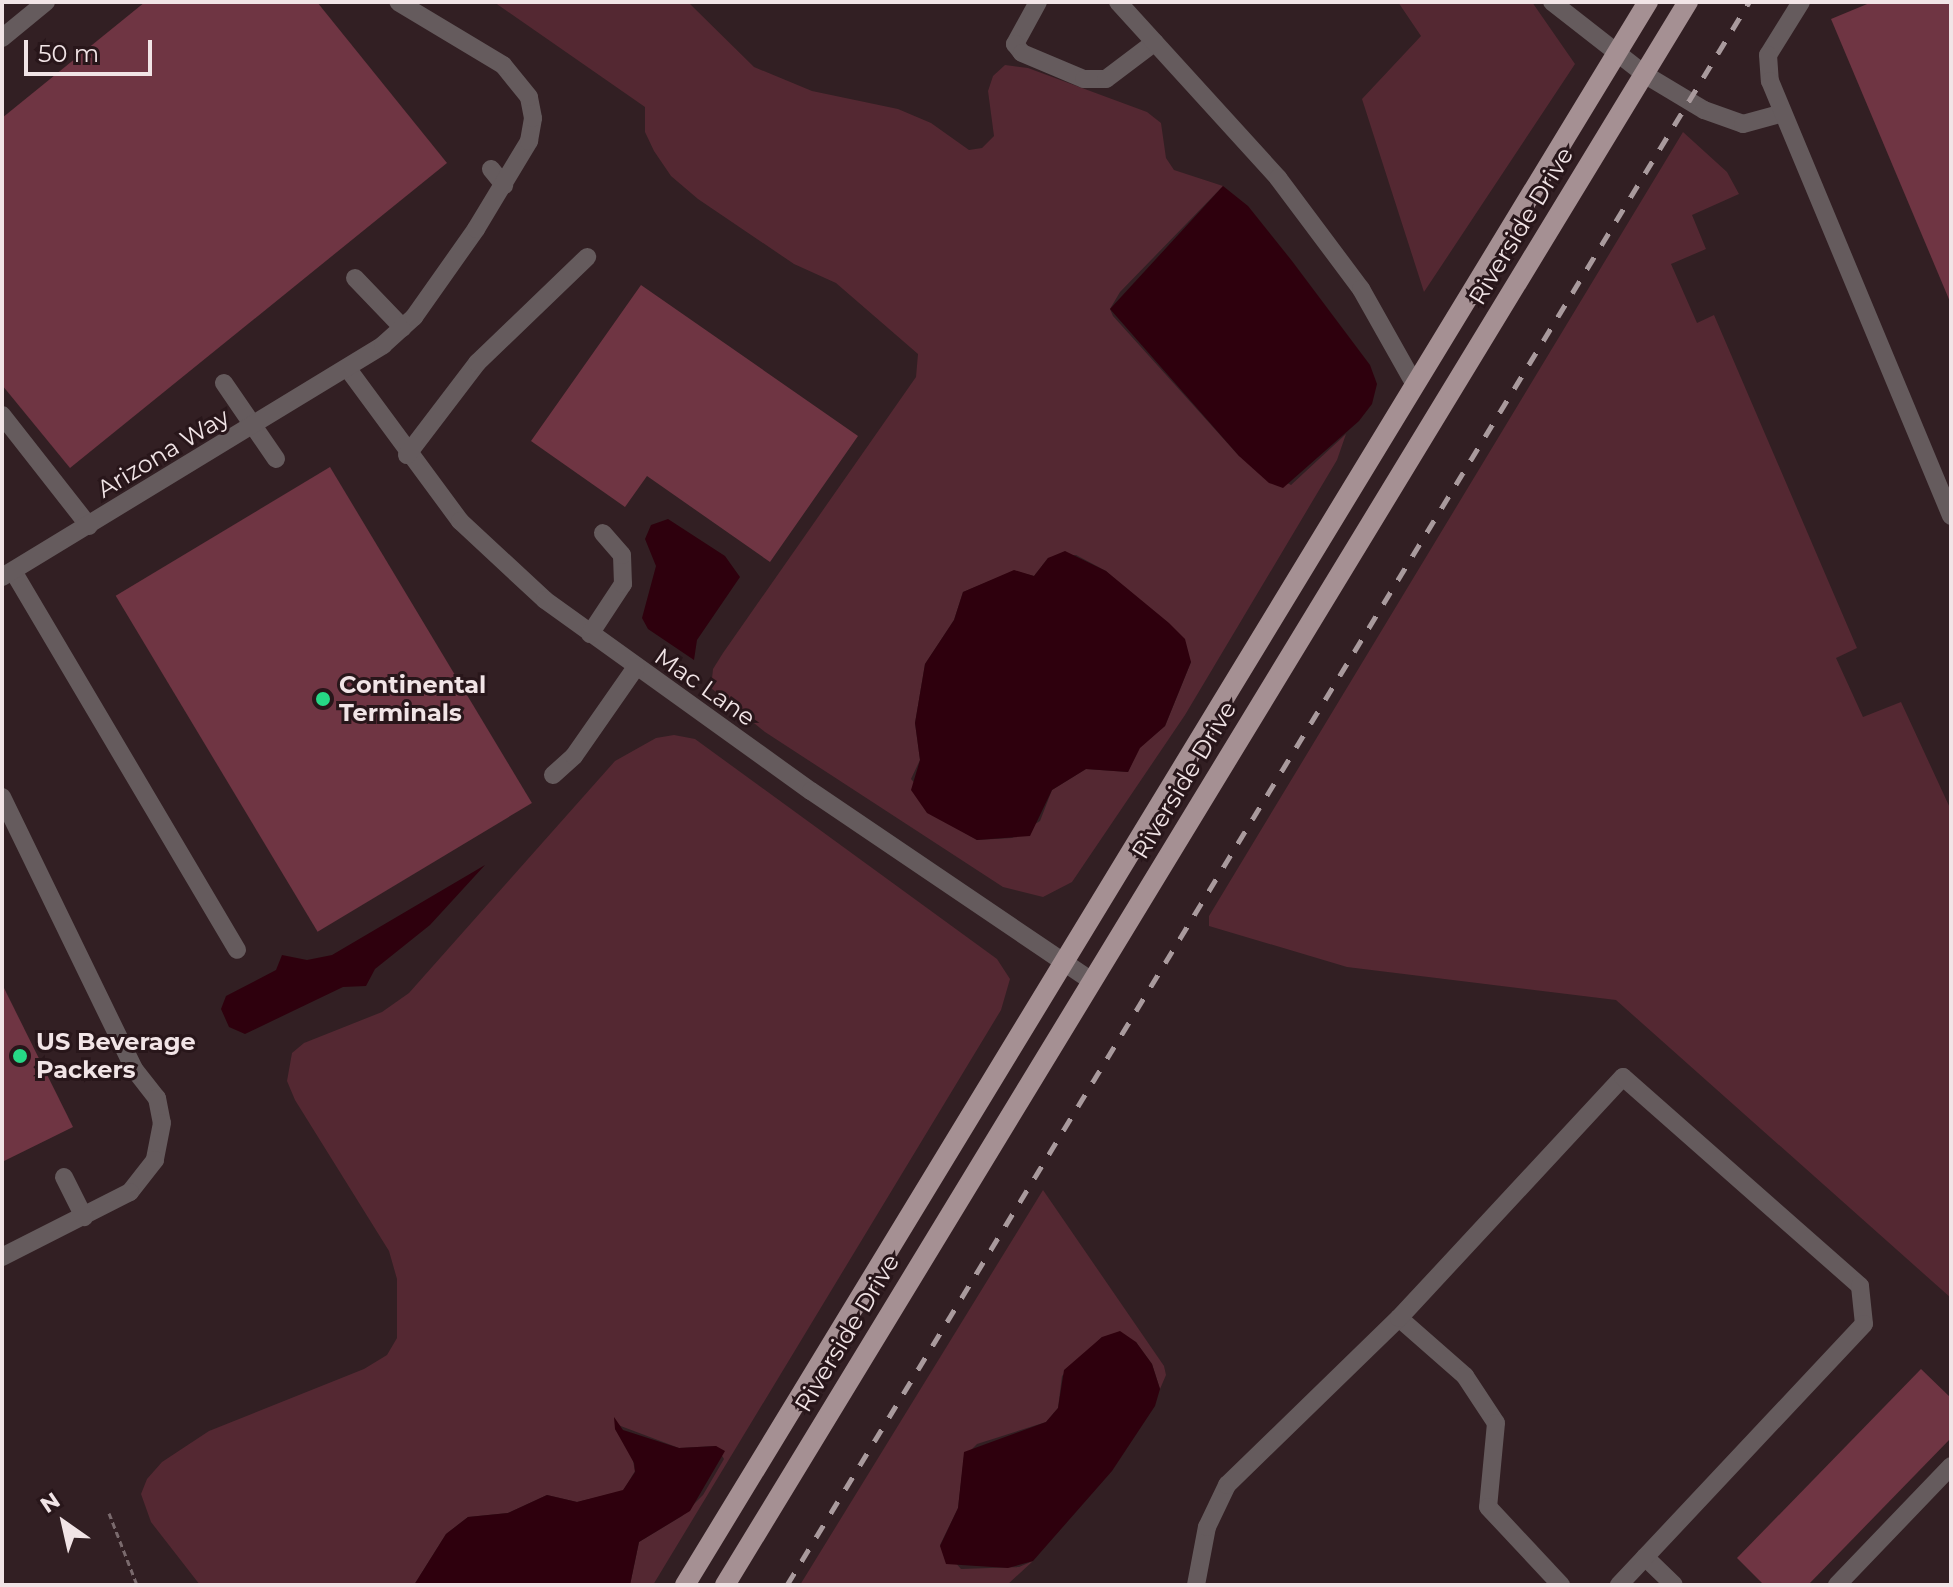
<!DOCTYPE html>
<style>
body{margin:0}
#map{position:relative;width:1953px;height:1587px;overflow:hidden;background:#321f23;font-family:Montserrat,sans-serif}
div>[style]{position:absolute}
.green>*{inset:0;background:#542832}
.water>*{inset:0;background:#2e000d}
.building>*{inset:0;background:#6f3543;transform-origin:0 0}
.path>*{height:3px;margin-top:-1.5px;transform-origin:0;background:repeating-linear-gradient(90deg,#7a6a6d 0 6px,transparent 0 10px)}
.minor>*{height:18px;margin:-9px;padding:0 9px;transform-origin:9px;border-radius:9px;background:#655b5d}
.major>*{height:20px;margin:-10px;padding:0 10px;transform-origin:10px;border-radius:10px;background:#a59093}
.rail>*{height:5px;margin-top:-2.5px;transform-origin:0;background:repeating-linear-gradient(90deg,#a99a9d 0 14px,transparent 0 28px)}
.dots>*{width:22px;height:22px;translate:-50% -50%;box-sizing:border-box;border:4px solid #28161a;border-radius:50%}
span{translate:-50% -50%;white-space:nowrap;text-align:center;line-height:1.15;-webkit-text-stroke:6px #28161a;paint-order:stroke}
.street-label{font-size:24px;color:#f1e4e6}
.poi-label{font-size:24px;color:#f1e4e6;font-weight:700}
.left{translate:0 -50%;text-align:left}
.frame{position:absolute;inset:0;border:4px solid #f1e4e6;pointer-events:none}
.north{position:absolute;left:24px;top:1483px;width:80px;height:80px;-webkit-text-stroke:6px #28161a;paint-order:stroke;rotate:326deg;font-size:22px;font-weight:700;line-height:32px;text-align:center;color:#f1e4e6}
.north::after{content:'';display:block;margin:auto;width:28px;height:36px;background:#f1e4e6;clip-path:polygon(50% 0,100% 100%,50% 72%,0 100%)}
.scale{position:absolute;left:24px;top:40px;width:128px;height:36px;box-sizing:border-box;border:4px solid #f1e4e6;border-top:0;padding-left:10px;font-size:24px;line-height:28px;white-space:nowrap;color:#f1e4e6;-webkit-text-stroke:6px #28161a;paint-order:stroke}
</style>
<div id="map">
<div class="green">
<i style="clip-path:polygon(evenodd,494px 2px,688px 2px,754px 67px,812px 91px,898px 109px,931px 123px,969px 150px,982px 148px,994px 136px,988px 91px,993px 76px,1005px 65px,1028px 68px,1147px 112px,1161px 123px,1166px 158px,1174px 170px,1223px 186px,1120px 292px,1110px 309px,1113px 316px,1239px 456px,1291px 485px,1346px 434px,1337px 460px,1185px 715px,1072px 882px,1043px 897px,1003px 887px,765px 732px,711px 688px,713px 669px,723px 653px,916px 377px,918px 354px,836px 283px,794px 264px,698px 199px,671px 176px,654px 151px,645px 132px,645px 107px,494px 2px,1076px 555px,1106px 571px,1134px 597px,1191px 662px,1165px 726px,1139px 748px,1128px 772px,1086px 769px,1052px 790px,1040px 821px,1012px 838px,977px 840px,955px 827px,911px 779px,920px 760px,915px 723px,925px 664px,954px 620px,963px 592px,1014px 571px,1034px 576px,1048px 558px,1076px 555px)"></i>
<i style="clip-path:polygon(1398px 2px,1532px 2px,1575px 64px,1424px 292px,1362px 99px,1421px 36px)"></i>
<i style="clip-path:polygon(1683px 132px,1727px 172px,1739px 194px,1692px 215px,1706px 249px,1671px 264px,1697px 323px,1714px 315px,1857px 648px,1836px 658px,1863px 717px,1901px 702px,1951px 810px,1951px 1298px,1616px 1000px,1347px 967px,1209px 926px,1209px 916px)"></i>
<i style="clip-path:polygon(674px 735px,695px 739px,997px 959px,1010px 979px,1001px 1010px,653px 1585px,630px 1585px,639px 1542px,682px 1516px,703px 1495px,724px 1459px,716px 1446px,679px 1448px,618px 1425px,615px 1429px,632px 1456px,635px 1471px,623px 1491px,577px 1502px,547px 1495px,508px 1513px,468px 1517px,446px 1534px,414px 1585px,200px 1585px,151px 1522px,141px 1494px,147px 1479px,162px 1462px,209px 1431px,364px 1369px,387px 1355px,397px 1338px,397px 1279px,389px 1251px,295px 1100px,287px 1081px,292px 1053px,304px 1043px,382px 1012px,409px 993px,615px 761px,656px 738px)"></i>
<i style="clip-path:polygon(1043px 1190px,1164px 1366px,1166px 1375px,1160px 1389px,1152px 1364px,1136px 1342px,1102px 1337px,1062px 1376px,1058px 1408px,1046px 1422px,977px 1444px,964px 1457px,958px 1508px,940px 1545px,961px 1569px,1019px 1567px,1033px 1561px,1007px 1585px,800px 1585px)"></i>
</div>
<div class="water">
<i style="clip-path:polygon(1223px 186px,1248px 206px,1292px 261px,1370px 365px,1377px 384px,1372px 404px,1359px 421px,1283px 488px,1269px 483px,1239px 456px,1110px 309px)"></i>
<i style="clip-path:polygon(668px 519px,725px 556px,740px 577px,697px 640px,694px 660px,648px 629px,642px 618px,656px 566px,645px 539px,651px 525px)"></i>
<i style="clip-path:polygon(1065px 551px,1106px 571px,1169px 623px,1185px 639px,1191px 662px,1165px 726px,1140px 748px,1128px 772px,1086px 769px,1052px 790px,1030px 836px,977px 840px,927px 813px,911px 790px,920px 760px,915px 723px,925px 664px,954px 620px,963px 592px,1014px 570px,1034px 576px,1048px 558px)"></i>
<i style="clip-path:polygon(485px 865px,430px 925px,375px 969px,366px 986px,343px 987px,245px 1034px,229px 1027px,221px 1009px,226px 996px,276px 970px,282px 955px,307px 960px,332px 955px)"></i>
<i style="clip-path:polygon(1120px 1331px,1136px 1342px,1152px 1364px,1160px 1389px,1155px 1406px,1112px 1471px,1033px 1561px,1008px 1568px,946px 1564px,940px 1546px,958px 1508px,964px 1452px,1046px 1422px,1058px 1408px,1064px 1370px,1102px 1337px)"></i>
<i style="clip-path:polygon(614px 1417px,623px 1430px,679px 1448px,716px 1446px,725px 1451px,690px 1511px,639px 1542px,630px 1585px,414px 1585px,446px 1534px,468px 1517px,508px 1513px,547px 1495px,577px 1502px,623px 1490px,635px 1472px,634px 1463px,615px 1429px)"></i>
</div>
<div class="building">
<i style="clip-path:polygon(145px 2px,317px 2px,447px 163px,70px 468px,2px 385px,2px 118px)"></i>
<i style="clip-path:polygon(1872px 2px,1951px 2px,1951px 304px,1831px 19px)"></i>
<i style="clip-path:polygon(641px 285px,858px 436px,770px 562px,647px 476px,625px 507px,531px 441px)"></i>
<i style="left:330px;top:467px;width:392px;height:250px;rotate:59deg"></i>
<i style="clip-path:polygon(2px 984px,73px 1127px,2px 1162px)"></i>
<i style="clip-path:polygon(1921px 1369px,1951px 1398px,1951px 1438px,1808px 1585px,1764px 1585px,1737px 1558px)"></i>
</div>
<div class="path">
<i style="left:109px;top:1513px;width:77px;rotate:68.7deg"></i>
</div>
<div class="minor">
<i style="left:1038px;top:2px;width:48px;rotate:118.7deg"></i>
<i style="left:1015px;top:44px;width:11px;rotate:52deg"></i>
<i style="left:1022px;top:53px;width:67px;rotate:22.8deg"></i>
<i style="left:1084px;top:79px;width:22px"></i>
<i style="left:1106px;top:79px;width:61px;rotate:-37.1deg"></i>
<i style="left:1118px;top:2px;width:238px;rotate:47.7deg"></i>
<i style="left:1278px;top:178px;width:139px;rotate:53.2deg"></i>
<i style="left:1361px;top:289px;width:110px;rotate:60.6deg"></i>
<i style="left:1552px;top:2px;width:117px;rotate:38deg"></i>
<i style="left:1644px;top:74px;width:70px;rotate:31deg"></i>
<i style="left:1704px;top:110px;width:41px;rotate:19.7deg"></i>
<i style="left:1743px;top:124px;width:41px;rotate:-15.4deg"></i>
<i style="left:1801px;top:2px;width:62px;rotate:121.9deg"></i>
<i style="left:1768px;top:55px;width:26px;rotate:86deg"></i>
<i style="left:1770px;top:81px;width:471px;rotate:67.4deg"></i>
<i style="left:2px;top:38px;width:57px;rotate:-39.3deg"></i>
<i style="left:491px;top:169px;width:21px;rotate:51deg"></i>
<i style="left:355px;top:278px;width:69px;rotate:46.2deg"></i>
<i style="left:348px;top:369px;width:189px;rotate:53.6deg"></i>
<i style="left:460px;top:521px;width:116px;rotate:42.9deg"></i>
<i style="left:545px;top:600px;width:327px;rotate:35.7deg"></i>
<i style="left:811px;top:791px;width:339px;rotate:34.1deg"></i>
<i style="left:224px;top:383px;width:92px;rotate:55.6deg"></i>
<i style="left:2px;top:415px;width:141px;rotate:51.9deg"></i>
<i style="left:407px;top:455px;width:116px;rotate:-52.7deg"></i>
<i style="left:477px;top:363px;width:153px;rotate:-43.9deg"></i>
<i style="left:13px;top:571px;width:440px;rotate:59.4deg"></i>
<i style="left:2px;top:577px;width:446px;rotate:-31.3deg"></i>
<i style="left:383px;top:345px;width:42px;rotate:-42.1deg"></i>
<i style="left:414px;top:317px;width:108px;rotate:-54.8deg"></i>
<i style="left:476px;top:229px;width:103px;rotate:-58.9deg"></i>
<i style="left:529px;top:141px;width:23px;rotate:-80deg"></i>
<i style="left:533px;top:118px;width:21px;rotate:-101deg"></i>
<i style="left:529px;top:97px;width:41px;rotate:-129.1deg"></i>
<i style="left:503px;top:65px;width:122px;rotate:-149deg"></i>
<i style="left:590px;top:634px;width:60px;rotate:-56.6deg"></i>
<i style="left:623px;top:584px;width:29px;rotate:-92deg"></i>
<i style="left:622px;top:555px;width:29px;rotate:-131deg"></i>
<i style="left:553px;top:775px;width:28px;rotate:-42deg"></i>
<i style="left:574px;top:756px;width:108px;rotate:-55.1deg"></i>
<i style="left:2px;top:797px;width:302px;rotate:64.1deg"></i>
<i style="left:134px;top:1069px;width:37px;rotate:52deg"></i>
<i style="left:157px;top:1098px;width:25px;rotate:79deg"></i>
<i style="left:162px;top:1123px;width:38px;rotate:101deg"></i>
<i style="left:155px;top:1160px;width:41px;rotate:128deg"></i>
<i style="left:130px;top:1192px;width:144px;rotate:153.1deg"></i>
<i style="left:64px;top:1177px;width:45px;rotate:63.4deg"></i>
<i style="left:1399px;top:1318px;width:88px;rotate:41.3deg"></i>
<i style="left:1465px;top:1376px;width:56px;rotate:56.6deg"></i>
<i style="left:1496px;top:1423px;width:84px;rotate:95.4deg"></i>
<i style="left:1488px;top:1507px;width:107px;rotate:46.9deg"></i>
<i style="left:1645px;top:1557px;width:40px;rotate:44deg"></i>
<i style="left:1196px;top:1585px;width:59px;rotate:-79.3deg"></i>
<i style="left:1207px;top:1527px;width:47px;rotate:-64.5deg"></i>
<i style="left:1227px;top:1485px;width:240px;rotate:-44.2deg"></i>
<i style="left:1399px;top:1318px;width:329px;rotate:-47.1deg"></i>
<i style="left:1623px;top:1077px;width:316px;rotate:41.4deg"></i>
<i style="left:1860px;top:1286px;width:38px;rotate:84deg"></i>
<i style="left:1864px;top:1324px;width:358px;rotate:133.2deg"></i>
<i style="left:1837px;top:1585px;width:165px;rotate:-46.2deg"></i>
</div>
<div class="major">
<i style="left:685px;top:1585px;width:1853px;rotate:-58.69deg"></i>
<i style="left:725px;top:1585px;width:1853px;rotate:-58.69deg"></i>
</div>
<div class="rail">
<i style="left:787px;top:1585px;width:1852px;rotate:-58.71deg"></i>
</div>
<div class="dots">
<i style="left:323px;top:699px;background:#26d886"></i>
<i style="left:20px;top:1056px;background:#26d886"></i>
</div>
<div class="street-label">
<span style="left:1521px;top:226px;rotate:-59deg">Riverside Drive</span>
<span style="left:163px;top:453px;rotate:-31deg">Arizona Way</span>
<span style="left:705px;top:687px;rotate:35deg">Mac Lane</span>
<span style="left:1184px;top:780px;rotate:-59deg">Riverside Drive</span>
<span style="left:847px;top:1333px;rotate:-59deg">Riverside Drive</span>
</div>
<div class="poi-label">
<span class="left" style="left:339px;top:699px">Continental<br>Terminals</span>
<span class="left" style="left:36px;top:1056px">US Beverage<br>Packers</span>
</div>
<div class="frame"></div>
<div class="north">N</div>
<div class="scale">50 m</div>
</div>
